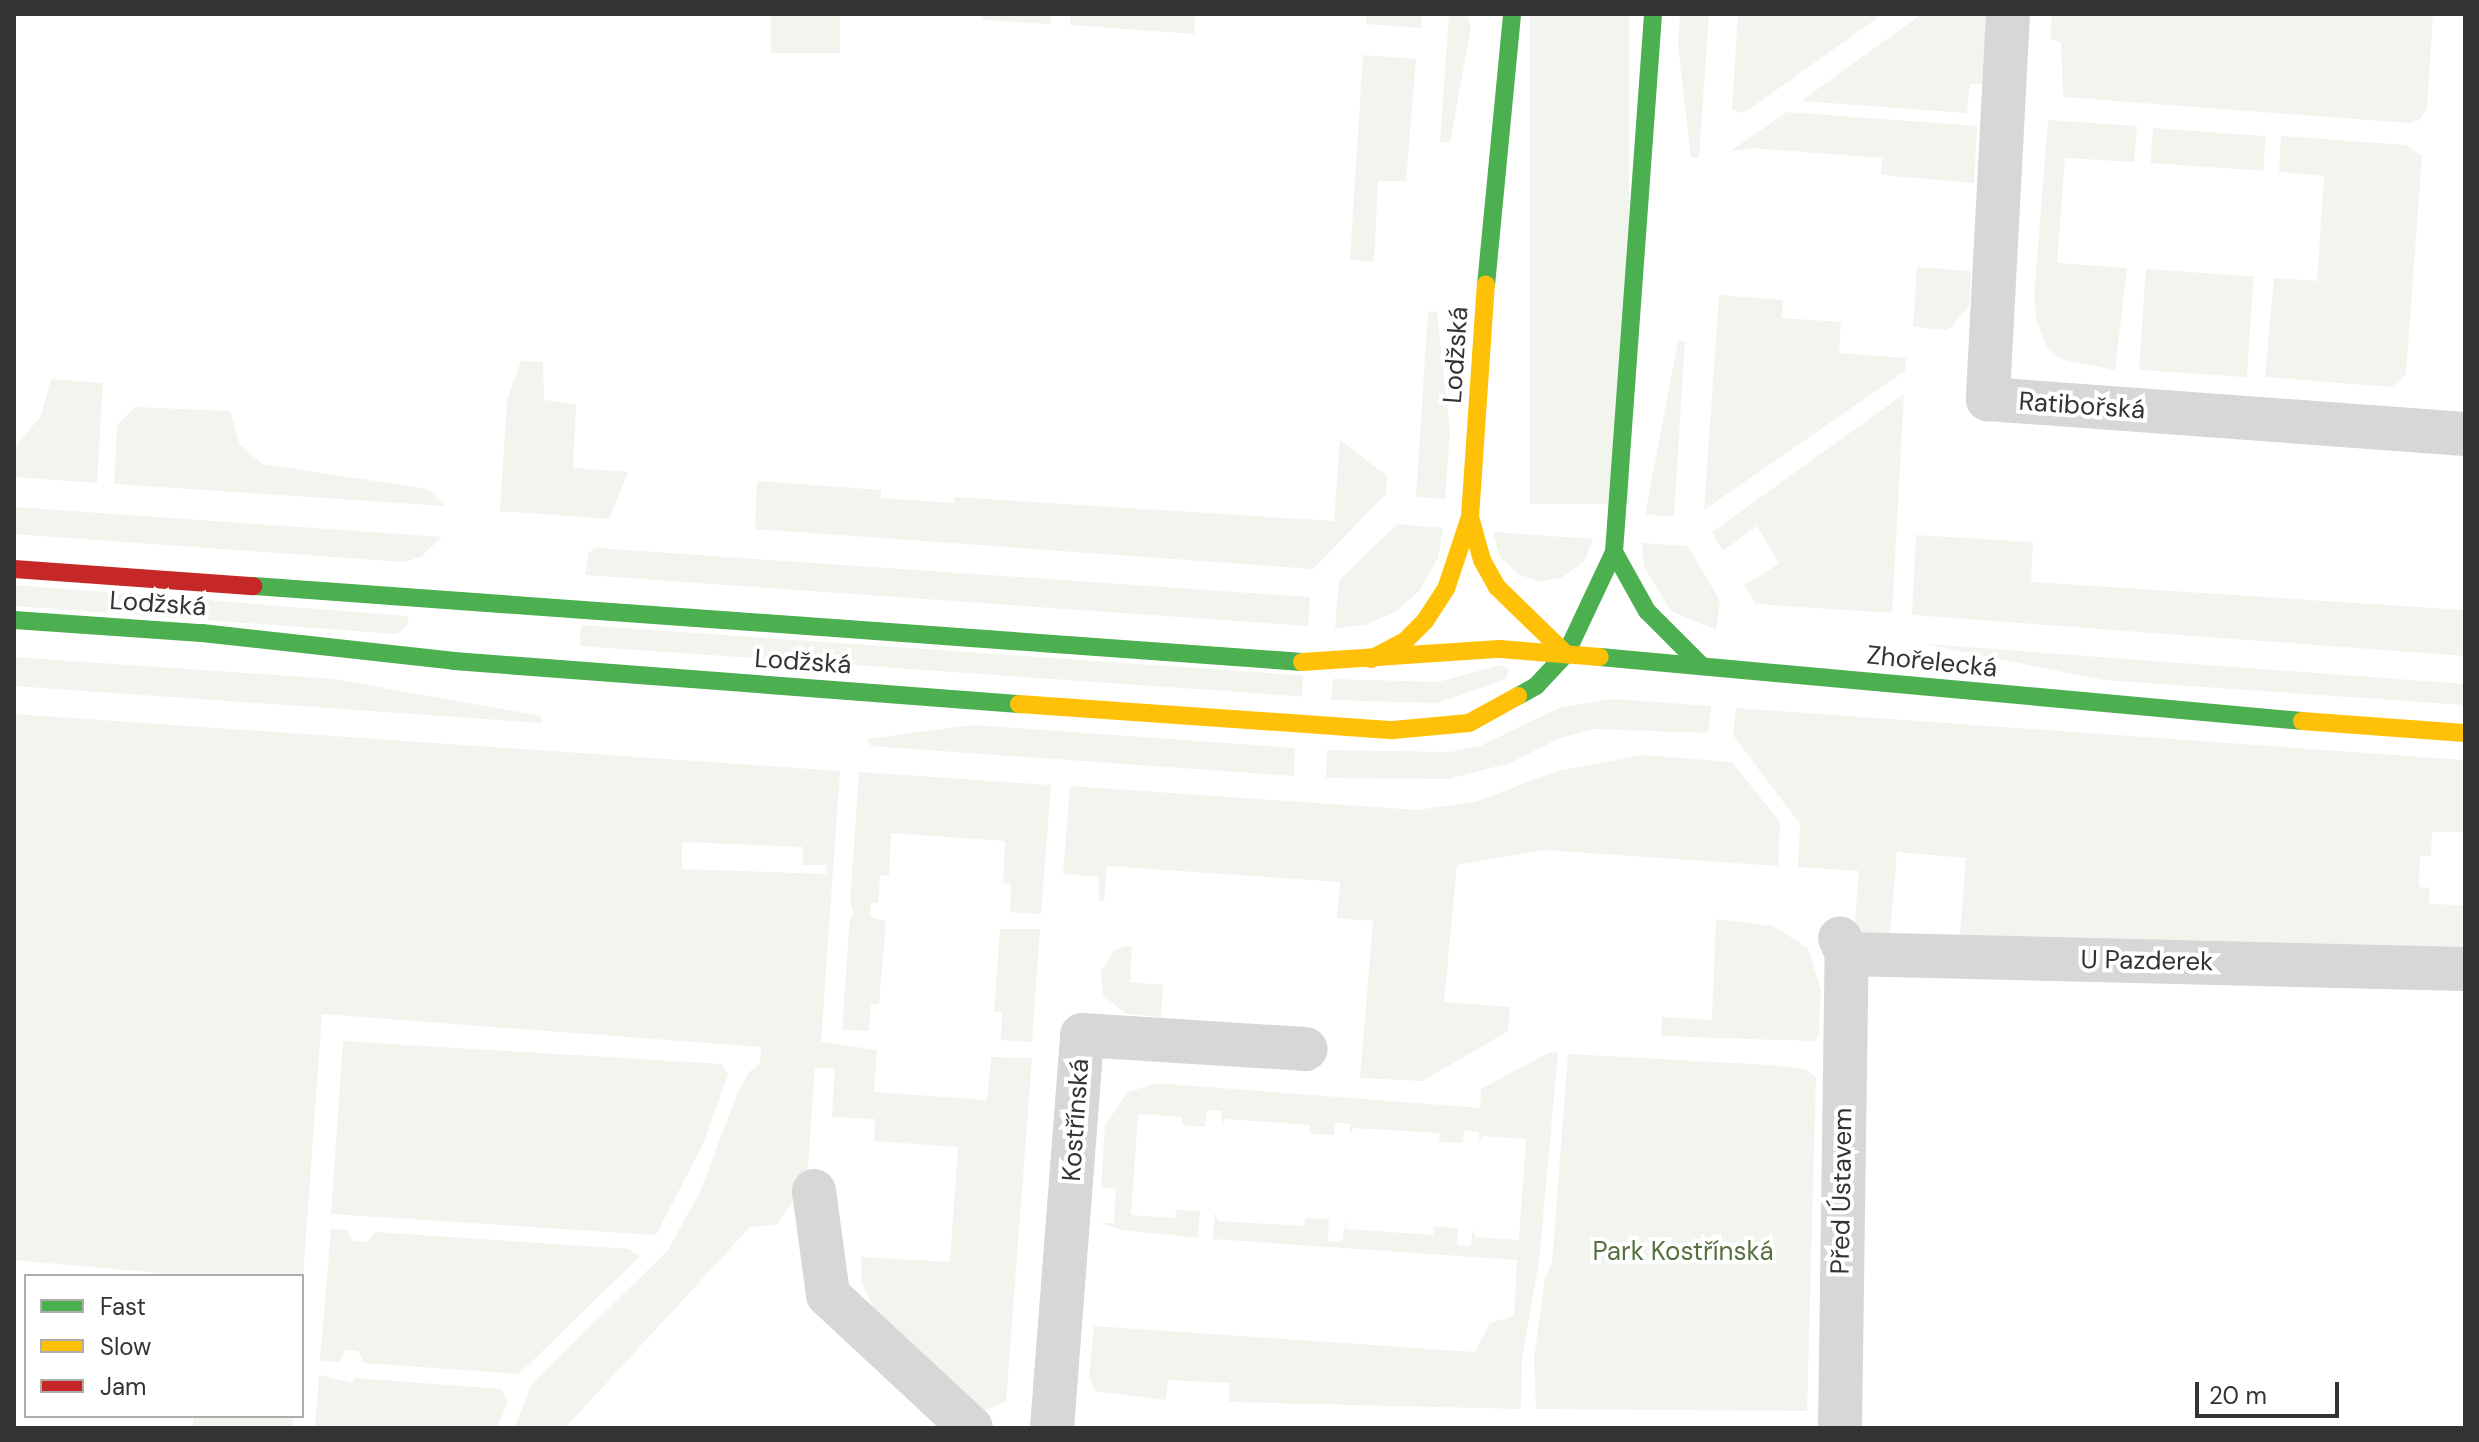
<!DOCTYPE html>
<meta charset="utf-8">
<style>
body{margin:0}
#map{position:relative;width:2479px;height:1442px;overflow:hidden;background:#fff;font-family:"DM Sans",sans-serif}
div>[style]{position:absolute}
.green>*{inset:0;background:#f1f5ed;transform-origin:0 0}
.street>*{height:44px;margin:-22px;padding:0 22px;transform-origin:22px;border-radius:22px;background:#d7d7d7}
.fast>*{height:18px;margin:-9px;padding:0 9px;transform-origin:9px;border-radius:9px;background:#4caf50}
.slow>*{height:18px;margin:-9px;padding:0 9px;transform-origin:9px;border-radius:9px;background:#ffc107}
.jam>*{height:18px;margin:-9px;padding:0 9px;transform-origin:9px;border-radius:9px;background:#c62828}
span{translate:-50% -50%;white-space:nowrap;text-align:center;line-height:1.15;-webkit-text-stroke:8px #fff;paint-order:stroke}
.street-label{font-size:26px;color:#333}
.park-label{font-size:26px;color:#56703f}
.frame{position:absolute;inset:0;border:16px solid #333;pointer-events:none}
.legend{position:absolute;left:24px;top:1274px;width:280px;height:144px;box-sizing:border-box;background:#fff;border:2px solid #adadad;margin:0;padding:10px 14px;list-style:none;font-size:24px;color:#333}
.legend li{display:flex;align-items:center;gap:16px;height:40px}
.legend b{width:40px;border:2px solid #adadad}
.scale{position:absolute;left:2195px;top:1382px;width:144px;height:36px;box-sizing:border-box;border:4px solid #333;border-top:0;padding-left:10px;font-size:24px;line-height:28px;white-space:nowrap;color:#333;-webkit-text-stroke:6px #fff;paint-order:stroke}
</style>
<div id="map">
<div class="green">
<i style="left:771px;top:14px;width:69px;height:39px"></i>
<i style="clip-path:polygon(983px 14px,1051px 14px,1051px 24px,983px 20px)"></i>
<i style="clip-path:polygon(1070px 14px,1195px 14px,1194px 34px,1070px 25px)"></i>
<i style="clip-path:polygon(1326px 14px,1422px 14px,1421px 28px,1366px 24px,1366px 16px)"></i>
<i style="clip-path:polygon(1449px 14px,1467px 14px,1471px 27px,1450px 143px,1440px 142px)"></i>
<i style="left:1530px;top:14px;width:99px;height:490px"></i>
<i style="clip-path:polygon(1680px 14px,1709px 14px,1699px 158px,1691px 157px,1678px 46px)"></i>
<i style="clip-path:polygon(1738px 14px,1883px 14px,1744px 113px,1732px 110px)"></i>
<i style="clip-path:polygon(1922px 14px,1992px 14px,1986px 84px,1970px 84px,1967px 113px,1801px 101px)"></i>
<i style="clip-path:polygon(2052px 14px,2433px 14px,2427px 109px,2419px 120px,2409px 123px,2063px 97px,2061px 43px,2050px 38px)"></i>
<i style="clip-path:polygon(1363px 55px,1416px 59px,1406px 181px,1378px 181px,1374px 262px,1350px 260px)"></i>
<i style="clip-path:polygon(1787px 112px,1977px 126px,1974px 183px,1881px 175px,1882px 158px,1752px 148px,1729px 152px)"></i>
<i style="clip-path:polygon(2048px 120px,2137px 126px,2134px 162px,2065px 158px,2057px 263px,2127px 268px,2115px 370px,2060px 359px,2046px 345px,2037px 322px,2034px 297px)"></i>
<i style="left:2153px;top:128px;width:113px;height:35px;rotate:4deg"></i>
<i style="clip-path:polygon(2281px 136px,2406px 145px,2422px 156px,2406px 374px,2392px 387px,2265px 377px,2274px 278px,2317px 281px,2324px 176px,2279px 172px)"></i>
<i style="clip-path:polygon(1917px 267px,1971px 271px,1969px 307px,1948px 330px,1913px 327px)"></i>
<i style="left:2146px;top:269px;width:108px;height:101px;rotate:4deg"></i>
<i style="clip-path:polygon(1719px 295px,1783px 300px,1782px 318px,1841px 322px,1839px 353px,1906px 358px,1905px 371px,1704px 510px)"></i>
<i style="clip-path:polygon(1428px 311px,1437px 312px,1450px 432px,1445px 499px,1416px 497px)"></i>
<i style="clip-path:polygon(1678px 341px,1685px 341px,1674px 516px,1645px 515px)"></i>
<i style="clip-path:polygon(521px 361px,543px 362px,544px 400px,576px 404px,573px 468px,628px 472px,609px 519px,500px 511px,507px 400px)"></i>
<i style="clip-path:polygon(51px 379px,103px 383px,97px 483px,14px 477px,14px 448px,41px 416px)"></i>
<i style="clip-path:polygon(1904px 394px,1892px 613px,1756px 604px,1744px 585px,1779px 564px,1757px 526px,1723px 551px,1712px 532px)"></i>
<i style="clip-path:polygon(135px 407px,230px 411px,240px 445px,262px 464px,428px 489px,445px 506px,114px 484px,117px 425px)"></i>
<i style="clip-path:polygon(1340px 440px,1387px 476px,1386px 494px,1313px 569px,755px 529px,757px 481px,881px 490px,881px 498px,954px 503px,954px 497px,1334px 521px)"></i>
<i style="clip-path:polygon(14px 507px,442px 537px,421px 557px,403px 562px,14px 534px)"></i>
<i style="clip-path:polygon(1397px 524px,1443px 528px,1438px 558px,1420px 590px,1397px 611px,1366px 625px,1335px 628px,1339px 581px)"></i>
<i style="clip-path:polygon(1493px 532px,1593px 539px,1584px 562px,1563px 577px,1541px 582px,1517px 574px,1499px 555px)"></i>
<i style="clip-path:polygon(1916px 535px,2033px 542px,2031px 582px,2465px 610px,2465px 656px,1912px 615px)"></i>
<i style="clip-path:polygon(1642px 543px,1688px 546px,1720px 601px,1716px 630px,1671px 611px,1644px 567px)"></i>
<i style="clip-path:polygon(596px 548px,1310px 597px,1308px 626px,585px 575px,589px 552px)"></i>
<i style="clip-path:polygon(14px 585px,407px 616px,409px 624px,397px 634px,14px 606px)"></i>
<i style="left:581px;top:625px;width:724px;height:21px;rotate:4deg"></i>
<i style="clip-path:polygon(1925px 644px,2465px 684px,2465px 705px,2103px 680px)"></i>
<i style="clip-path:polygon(14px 657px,334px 679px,541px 716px,541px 723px,14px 686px)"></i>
<i style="clip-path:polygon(1500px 665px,1509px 669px,1506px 679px,1437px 703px,1331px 700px,1333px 679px,1438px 682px)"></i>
<i style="clip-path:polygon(1614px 699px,1711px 706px,1708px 733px,1594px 729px,1560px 738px,1510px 763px,1448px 779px,1326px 778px,1327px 750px,1450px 752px,1480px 746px,1561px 707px)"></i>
<i style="clip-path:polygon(1736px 708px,2465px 760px,2465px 832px,2432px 832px,2431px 856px,2420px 856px,2419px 887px,2430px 888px,2429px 904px,2465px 905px,2465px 956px,1959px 947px,1966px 858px,1897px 852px,1889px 945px,1860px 932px,1855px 920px,1859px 871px,1798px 867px,1800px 824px,1733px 735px)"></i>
<i style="clip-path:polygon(evenodd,14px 714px,840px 771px,821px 1042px,877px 1050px,874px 1092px,987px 1100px,991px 1057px,1032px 1058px,1006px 1402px,980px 1412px,877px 1315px,862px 1283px,861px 1257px,950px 1262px,958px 1147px,874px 1141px,875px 1119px,832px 1117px,835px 1069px,815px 1067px,807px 1182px,776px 1225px,750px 1227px,565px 1428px,514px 1428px,532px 1384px,668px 1250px,700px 1192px,737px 1094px,749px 1072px,760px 1064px,761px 1047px,322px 1014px,302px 1291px,302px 1276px,192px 1276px,14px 1260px,14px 714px,682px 842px,803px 847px,803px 865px,827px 865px,826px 874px,682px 869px,682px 842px)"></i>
<i style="clip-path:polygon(973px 725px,1295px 748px,1294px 776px,871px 746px,866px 739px)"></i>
<i style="clip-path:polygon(1644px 755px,1732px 762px,1780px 822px,1778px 866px,1544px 850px,1457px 865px,1444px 1002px,1510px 1007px,1508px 1031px,1423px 1081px,1360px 1078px,1373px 921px,1337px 918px,1340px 882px,1107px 866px,1104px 901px,1099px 901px,1099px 877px,1063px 874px,1070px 786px,1417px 810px,1475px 802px,1557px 771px)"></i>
<i style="clip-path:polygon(859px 772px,1051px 785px,1041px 914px,1010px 912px,1011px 884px,1003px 883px,1005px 841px,891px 833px,889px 876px,880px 875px,878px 903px,871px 903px,870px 917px,886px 921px,879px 1004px,871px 1004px,869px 1031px,842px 1030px,850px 916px,854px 916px,850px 901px)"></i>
<i style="clip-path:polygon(1716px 919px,1773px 926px,1808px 948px,1821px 990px,1819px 1035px,1814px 1041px,1661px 1036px,1662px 1017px,1712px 1020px)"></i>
<i style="clip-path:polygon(1000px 929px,1040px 929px,1032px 1042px,1001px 1040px,1002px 1013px,994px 1012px)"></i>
<i style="clip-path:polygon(1125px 946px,1132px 947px,1130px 982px,1163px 985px,1161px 1017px,1126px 1014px,1103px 995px,1101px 971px,1114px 951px)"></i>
<i style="clip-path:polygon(343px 1041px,722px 1064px,728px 1074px,704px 1142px,656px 1235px,331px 1214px)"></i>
<i style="clip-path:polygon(1550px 1052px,1558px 1053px,1539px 1262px,1522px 1359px,1521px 1409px,1229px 1402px,1229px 1383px,1168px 1380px,1166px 1400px,1095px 1391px,1089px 1376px,1094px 1326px,1475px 1352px,1490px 1323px,1514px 1316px,1517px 1260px,1213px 1239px,1215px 1212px,1218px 1221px,1304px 1226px,1305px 1218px,1329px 1219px,1328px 1241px,1342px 1242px,1346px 1220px,1346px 1229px,1433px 1235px,1434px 1226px,1458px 1228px,1457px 1245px,1471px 1246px,1473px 1228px,1475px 1237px,1519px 1240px,1526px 1139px,1482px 1136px,1478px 1144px,1479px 1132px,1464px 1131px,1463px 1143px,1439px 1142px,1440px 1133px,1353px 1128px,1349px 1136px,1350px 1124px,1342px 1123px,1335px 1123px,1334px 1135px,1310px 1134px,1310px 1125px,1224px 1119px,1223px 1128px,1221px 1111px,1207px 1110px,1205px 1127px,1182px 1125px,1182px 1117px,1138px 1114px,1131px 1215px,1175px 1218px,1176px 1210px,1200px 1211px,1198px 1238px,1123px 1230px,1099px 1223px,1114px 1223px,1116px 1189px,1101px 1187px,1105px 1125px,1128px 1092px,1157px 1083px,1480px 1108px,1481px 1089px)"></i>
<i style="clip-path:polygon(1568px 1054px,1770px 1065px,1805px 1069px,1816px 1077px,1807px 1411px,1536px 1409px,1534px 1358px,1545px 1277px,1552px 1263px)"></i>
<i style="clip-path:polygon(331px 1229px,348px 1230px,352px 1241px,367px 1242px,375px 1232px,629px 1249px,640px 1256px,519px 1374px,364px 1363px,358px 1351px,345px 1350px,340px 1362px,320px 1361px)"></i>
<i style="clip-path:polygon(319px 1375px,353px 1383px,354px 1378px,502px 1389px,508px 1402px,497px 1428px,315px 1428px)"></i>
<i style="left:193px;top:1416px;width:100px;height:12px"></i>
</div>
<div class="street">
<i style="left:2008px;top:14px;width:386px;rotate:93deg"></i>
<i style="left:1988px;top:399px;width:478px;rotate:4.2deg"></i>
<i style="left:1847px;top:954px;width:618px;rotate:1.39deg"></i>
<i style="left:814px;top:1191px;width:105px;rotate:82.3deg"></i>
<i style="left:828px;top:1295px;width:195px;rotate:42.9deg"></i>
<i style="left:1052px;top:1428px;width:394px;rotate:-85.6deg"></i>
<i style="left:1082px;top:1035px;width:224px;rotate:3.6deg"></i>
<i style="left:1840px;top:1428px;width:474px;rotate:-89.2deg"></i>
<i style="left:1847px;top:954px;width:17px;rotate:-114deg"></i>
</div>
<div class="fast">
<i style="left:1486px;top:285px;width:272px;rotate:-84.5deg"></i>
<i style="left:1614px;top:552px;width:68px;rotate:60.8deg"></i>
<i style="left:1647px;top:611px;width:75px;rotate:45deg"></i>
<i style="left:253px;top:586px;width:1052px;rotate:4.14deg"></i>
<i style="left:14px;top:620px;width:188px;rotate:4deg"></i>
<i style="left:202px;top:633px;width:254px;rotate:6.3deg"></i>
<i style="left:454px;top:661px;width:567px;rotate:4.35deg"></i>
<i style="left:1600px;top:657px;width:705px;rotate:5.21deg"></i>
<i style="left:1518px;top:696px;width:21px;rotate:-29deg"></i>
<i style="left:1536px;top:686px;width:44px;rotate:-46.8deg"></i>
<i style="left:1566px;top:654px;width:113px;rotate:-64.8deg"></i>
<i style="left:1614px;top:552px;width:539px;rotate:-85.85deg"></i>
</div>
<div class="slow">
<i style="left:1470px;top:517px;width:45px;rotate:74.4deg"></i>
<i style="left:1482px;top:560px;width:31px;rotate:61deg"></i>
<i style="left:1497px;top:587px;width:96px;rotate:44.2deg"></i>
<i style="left:1371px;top:659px;width:38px;rotate:-28deg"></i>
<i style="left:1405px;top:641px;width:28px;rotate:-45deg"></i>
<i style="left:1425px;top:621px;width:38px;rotate:-57deg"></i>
<i style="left:1446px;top:589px;width:76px;rotate:-71.6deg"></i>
<i style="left:1470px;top:517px;width:233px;rotate:-86.1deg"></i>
<i style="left:1302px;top:662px;width:198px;rotate:-3.8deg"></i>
<i style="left:1500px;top:649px;width:100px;rotate:4.6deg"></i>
<i style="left:1019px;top:704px;width:375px;rotate:4deg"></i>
<i style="left:1393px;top:730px;width:76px;rotate:-5.3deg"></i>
<i style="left:1469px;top:723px;width:56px;rotate:-28.9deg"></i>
<i style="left:2302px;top:721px;width:163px;rotate:4.2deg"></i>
</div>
<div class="jam">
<i style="left:14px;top:569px;width:240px;rotate:4.1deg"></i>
</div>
<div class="street-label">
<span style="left:1456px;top:355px;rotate:-86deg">Lodžská</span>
<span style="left:2082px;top:406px;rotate:4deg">Ratibořská</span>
<span style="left:158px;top:604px;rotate:4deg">Lodžská</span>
<span style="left:803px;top:662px;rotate:4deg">Lodžská</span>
<span style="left:1932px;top:662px;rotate:6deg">Zhořelecká</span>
<span style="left:2147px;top:961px;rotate:1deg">U Pazderek</span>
<span style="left:1076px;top:1120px;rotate:-86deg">Kostřínská</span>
<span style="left:1842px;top:1191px;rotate:-89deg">Před Ústavem</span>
</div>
<div class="park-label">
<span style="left:1683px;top:1252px">Park Kostřínská</span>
</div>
<div class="frame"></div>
<ul class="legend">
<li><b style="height:10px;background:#4caf50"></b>Fast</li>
<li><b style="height:10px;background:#ffc107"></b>Slow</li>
<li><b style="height:10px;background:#c62828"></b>Jam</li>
</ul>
<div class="scale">20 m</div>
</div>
